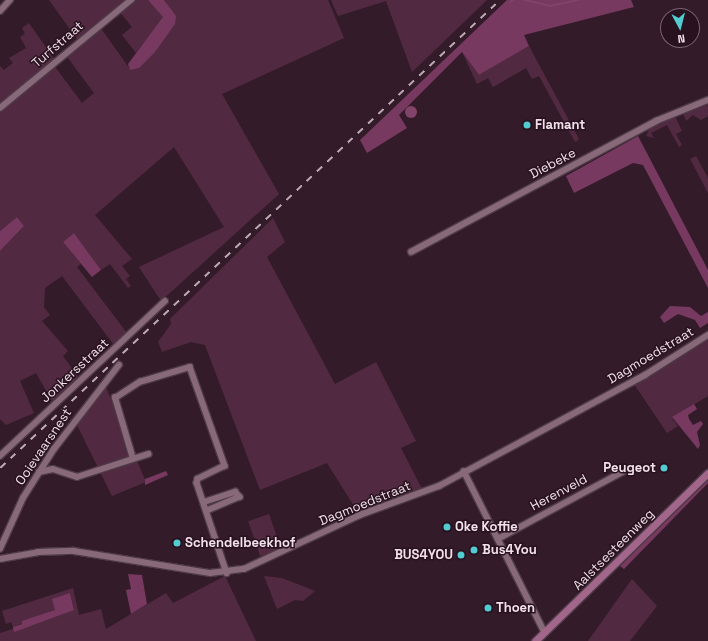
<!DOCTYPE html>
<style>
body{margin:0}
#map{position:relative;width:708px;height:641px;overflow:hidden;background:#341b2a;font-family:"Space Grotesk",sans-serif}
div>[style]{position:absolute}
.green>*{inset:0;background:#512a42;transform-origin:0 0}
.forest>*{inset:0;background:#773960}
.water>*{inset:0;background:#814369}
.round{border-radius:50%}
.stream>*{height:1.5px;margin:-0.75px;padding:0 0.75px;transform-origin:0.75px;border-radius:0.75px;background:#814369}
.roads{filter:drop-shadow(1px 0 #4e3a46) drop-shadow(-1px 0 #4e3a46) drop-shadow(0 1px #4e3a46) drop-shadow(0 -1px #4e3a46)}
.minor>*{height:5.5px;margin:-2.75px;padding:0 2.75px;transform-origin:2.75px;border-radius:2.75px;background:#87697a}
.major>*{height:7px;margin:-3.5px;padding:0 3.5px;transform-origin:3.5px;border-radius:3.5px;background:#a1668a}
.rail>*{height:1.5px;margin-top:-0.75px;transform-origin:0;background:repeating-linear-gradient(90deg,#bdaab5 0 7px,transparent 0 14px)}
.dots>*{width:11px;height:11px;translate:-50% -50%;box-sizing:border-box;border:2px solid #291220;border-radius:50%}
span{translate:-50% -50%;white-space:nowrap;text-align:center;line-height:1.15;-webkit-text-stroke:3px #291220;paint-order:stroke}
.street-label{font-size:13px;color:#f2e1ea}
.poi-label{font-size:13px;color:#f2e1ea;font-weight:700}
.left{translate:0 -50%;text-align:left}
.right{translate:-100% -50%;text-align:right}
.north{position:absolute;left:660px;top:8px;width:40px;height:40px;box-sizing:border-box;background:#291220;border:1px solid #796571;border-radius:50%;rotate:173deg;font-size:11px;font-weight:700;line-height:16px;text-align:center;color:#f2e1ea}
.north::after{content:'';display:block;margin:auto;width:14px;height:18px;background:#52ccd0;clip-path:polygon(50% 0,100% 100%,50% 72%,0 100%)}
</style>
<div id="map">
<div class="green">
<i style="clip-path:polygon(49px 0,129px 0,77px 39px)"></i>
<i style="clip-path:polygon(135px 0,148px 0,164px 17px,136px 53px,122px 35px,132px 27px,119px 11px)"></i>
<i style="clip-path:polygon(164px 0,328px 0,344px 38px,222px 94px,279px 194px,161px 301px,139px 267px,224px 227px,174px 147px,95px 215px,132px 259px,122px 266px,130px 276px,126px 279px,131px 286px,128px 288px,110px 264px,101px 270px,74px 233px,63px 242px,81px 264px,77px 267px,127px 333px,114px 345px,62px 276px,45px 288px,44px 307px,50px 315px,42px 321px,68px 351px,63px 356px,79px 378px,53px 403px,36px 373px,20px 381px,34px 413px,6px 425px,0 419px,0 251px,24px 226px,17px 217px,0 231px,0 110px,53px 64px,82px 103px,94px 93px,65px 54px,100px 27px,130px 69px,155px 52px,167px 4px)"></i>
<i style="clip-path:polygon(331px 0,487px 0,412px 72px,386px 1px,338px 16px)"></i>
<i style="clip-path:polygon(29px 23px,54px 59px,0 106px,0 66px,4px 70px,13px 63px,9px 58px,26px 48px,20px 37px,25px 34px,22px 28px)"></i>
<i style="clip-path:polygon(529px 46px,579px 139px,577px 141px,575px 142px,539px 76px,532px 79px,526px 68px,493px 87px,488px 78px,477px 84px,462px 52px,479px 75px)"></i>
<i style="clip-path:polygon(708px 105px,708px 116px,701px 120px,693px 115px,686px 121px,683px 113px)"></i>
<i style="clip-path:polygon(675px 116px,682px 131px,676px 134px,682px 145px,679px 147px,667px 125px,651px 133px,654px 138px,646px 136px,650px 128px)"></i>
<i style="clip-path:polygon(696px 156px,708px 178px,708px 193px,690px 159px)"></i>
<i style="clip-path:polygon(273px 218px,285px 242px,267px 257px,335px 384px,376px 362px,416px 441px,401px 448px,422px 489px,381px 502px,381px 505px,359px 514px,327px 463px,260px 490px,205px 345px,191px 342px,162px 352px,158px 342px,171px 324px,170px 319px)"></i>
<i style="clip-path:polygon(708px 339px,708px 396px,672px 418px,678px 426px,667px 433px,634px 384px)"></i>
<i style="clip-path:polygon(105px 385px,146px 482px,112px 496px,75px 421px)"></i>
<i style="left:269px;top:514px;width:37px;height:22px;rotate:71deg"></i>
<i style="clip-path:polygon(225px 576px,256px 641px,0 641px,0 633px,74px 609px,70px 593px,55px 610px,13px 627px,11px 622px,6px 624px,2px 611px,73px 588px,79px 615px,101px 609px,106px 629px,166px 593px,173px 603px)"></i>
<i style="clip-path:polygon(264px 576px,282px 578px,315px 591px,303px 601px,295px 600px,277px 609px)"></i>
<i style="clip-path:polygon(632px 579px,657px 606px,630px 641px,588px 641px)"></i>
</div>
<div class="forest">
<i style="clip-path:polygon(148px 0,164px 0,176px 16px,175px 24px,155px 52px,139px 68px,130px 70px,128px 64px,163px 17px)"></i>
<i style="clip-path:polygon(507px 0,631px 0,634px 7px,524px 35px,529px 46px,479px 75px,462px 52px,399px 115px,407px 128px,367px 153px,360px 140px)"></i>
<i style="clip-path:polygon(638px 136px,708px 270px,708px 288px,643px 165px,633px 163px,574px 193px,566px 176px)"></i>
<i style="clip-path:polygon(17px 217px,24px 226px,0 251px,0 231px)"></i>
<i style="clip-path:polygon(74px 233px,101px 270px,92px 277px,63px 242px)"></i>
<i style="clip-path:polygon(670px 306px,690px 307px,701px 316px,708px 312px,708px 323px,700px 328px,695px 320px,678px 314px,664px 323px,660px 317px)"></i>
<i style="clip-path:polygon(694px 404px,697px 409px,688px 415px,689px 419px,693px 425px,701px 421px,703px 424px,697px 432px,700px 445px,698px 449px,672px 417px)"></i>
<i style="clip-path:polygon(166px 471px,168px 475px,145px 485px,145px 479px)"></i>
<i style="clip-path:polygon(708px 478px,708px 483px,624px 569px,620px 566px)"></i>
<i style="clip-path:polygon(128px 574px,142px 575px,147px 604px,131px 614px,126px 590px,131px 589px)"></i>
<i style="clip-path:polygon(70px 593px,74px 610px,14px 632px,13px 627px,22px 624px,22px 621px,55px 610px,52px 599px)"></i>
</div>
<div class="water">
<i class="round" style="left:405px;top:106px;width:12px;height:12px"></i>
</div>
<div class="stream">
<i style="left:525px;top:0;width:26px;rotate:13deg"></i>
<i style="left:550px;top:6px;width:29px;rotate:-12deg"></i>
<i style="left:510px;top:2px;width:4px;rotate:-34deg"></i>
</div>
<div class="roads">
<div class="minor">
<i style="left:0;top:11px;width:15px;rotate:-48deg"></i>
<i style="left:0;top:108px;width:170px;rotate:-39.5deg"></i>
<i style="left:411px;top:252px;width:278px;rotate:-28.1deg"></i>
<i style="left:656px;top:121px;width:56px;rotate:-22deg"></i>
<i style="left:0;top:456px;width:226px;rotate:-43.2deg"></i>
<i style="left:133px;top:459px;width:64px;rotate:-106.4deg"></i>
<i style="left:115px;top:398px;width:30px;rotate:-33deg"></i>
<i style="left:140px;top:382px;width:52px;rotate:-16.7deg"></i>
<i style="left:190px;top:367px;width:105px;rotate:70.5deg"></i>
<i style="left:225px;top:466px;width:30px;rotate:154deg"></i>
<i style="left:198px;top:479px;width:4px;rotate:104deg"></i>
<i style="left:197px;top:483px;width:95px;rotate:71.6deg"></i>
<i style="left:464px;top:471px;width:181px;rotate:63.4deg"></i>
<i style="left:39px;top:472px;width:14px;rotate:-12deg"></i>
<i style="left:53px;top:469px;width:25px;rotate:18deg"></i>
<i style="left:77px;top:477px;width:75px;rotate:-17.9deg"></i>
<i style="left:204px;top:502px;width:33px;rotate:-18deg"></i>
<i style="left:235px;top:492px;width:7px;rotate:45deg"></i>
<i style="left:240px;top:497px;width:36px;rotate:157deg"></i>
<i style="left:498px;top:539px;width:150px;rotate:-28.3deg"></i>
<i style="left:0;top:549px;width:56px;rotate:-65.7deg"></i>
<i style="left:23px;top:498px;width:58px;rotate:-57.7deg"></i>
<i style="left:54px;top:449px;width:106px;rotate:-52.3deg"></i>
<i style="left:0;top:559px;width:39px;rotate:-10deg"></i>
<i style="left:38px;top:552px;width:36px;rotate:-2deg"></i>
<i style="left:74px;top:551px;width:138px;rotate:9.2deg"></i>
<i style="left:210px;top:573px;width:34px;rotate:-7deg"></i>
<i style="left:244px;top:569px;width:128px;rotate:-25deg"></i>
<i style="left:360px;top:515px;width:84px;rotate:-20.2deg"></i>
<i style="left:439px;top:486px;width:234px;rotate:-28.3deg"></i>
<i style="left:645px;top:375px;width:75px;rotate:-32.4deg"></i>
</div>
<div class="major">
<i style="left:535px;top:641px;width:241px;rotate:-44.2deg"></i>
</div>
</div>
<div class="rail">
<i style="left:0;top:468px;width:685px;rotate:-43.11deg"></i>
</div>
<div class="dots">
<i style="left:527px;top:125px;background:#52ccd0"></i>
<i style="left:664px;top:468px;background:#52ccd0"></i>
<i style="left:447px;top:527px;background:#52ccd0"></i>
<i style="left:177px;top:543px;background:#52ccd0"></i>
<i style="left:474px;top:550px;background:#52ccd0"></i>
<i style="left:461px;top:555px;background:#52ccd0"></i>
<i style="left:488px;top:608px;background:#52ccd0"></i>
</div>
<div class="street-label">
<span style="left:58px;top:45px;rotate:-41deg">Turfstraat</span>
<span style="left:553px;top:164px;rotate:-28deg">Diebeke</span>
<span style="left:651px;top:356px;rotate:-31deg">Dagmoedstraat</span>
<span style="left:75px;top:371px;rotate:-43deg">Jonkersstraat</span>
<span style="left:44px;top:447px;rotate:-56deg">Ooievaarsnest</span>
<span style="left:559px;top:493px;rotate:-28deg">Herenveld</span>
<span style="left:365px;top:504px;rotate:-22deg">Dagmoedstraat</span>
<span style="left:614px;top:550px;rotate:-45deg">Aalstsesteenweg</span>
</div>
<div class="poi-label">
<span class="left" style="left:535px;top:125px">Flamant</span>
<span class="right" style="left:656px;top:468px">Peugeot</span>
<span class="left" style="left:455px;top:527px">Oke Koffie</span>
<span class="left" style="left:185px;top:543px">Schendelbeekhof</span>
<span class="left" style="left:482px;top:550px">Bus4You</span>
<span class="right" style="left:453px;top:555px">BUS4YOU</span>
<span class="left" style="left:496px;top:608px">Thoen</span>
</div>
<div class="north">N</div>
</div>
